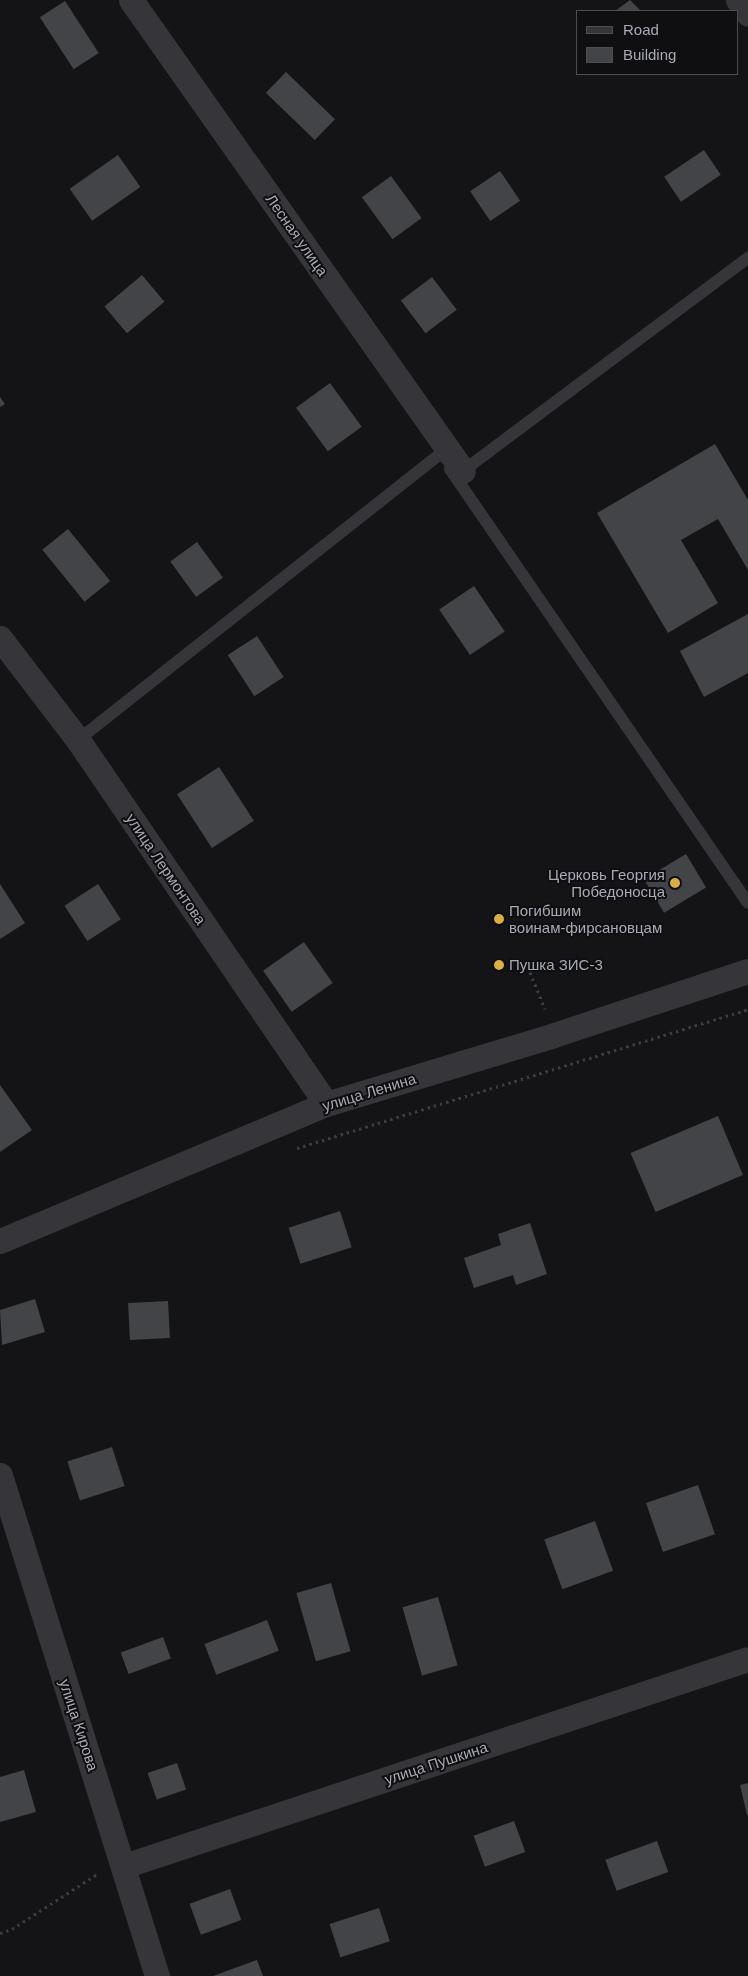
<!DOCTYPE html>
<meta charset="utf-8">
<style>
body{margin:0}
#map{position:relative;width:748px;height:1976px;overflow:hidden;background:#141416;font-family:Arial,sans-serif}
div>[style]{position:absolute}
.building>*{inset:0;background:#434448;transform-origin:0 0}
.path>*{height:3px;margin-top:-1.5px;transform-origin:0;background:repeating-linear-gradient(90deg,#3c3d41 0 2.5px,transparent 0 6.5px)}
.lane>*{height:12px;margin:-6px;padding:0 6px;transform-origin:6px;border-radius:6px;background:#36363a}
.street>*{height:25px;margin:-12.5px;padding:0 12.5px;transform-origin:12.5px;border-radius:12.5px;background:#36363a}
.dots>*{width:14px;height:14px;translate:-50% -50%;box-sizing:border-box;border:2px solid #0f0f11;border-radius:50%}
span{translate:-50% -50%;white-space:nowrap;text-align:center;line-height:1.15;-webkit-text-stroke:4px #0f0f11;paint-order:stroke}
.street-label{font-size:15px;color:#a8abb4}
.poi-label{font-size:15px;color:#a8abb4}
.right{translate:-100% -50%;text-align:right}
.left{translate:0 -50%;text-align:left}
.legend{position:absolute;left:576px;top:10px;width:162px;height:65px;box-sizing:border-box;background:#0f0f11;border:1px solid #4c4d52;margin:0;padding:6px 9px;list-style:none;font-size:15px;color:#a8abb4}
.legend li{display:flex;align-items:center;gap:10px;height:25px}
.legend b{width:25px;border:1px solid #4c4d52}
</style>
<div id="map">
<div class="building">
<i style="clip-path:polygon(630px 0,641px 11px,615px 11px)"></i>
<i style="left:65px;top:1px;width:62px;height:30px;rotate:57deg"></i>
<i style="left:286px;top:72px;width:68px;height:29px;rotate:44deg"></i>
<i style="left:704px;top:150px;width:30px;height:48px;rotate:56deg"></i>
<i style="left:118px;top:155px;width:39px;height:59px;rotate:55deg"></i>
<i style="left:500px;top:171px;width:36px;height:36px;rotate:56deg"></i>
<i style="left:391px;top:176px;width:52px;height:36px;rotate:54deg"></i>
<i style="left:142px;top:275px;width:35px;height:49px;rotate:50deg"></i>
<i style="left:432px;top:277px;width:41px;height:39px;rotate:53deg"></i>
<i style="left:330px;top:383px;width:54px;height:42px;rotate:54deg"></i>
<i style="clip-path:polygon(0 397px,5px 404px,0 407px)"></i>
<i style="clip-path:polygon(715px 444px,748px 500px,748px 570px,718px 519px,681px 540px,718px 603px,668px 633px,597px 513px)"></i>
<i style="left:68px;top:529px;width:67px;height:33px;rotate:51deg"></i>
<i style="left:197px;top:542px;width:44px;height:33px;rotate:54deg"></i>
<i style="left:474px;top:586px;width:55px;height:42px;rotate:56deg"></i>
<i style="clip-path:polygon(748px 614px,748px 673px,704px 697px,680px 651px)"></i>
<i style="left:257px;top:636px;width:49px;height:35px;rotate:57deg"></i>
<i style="left:219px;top:767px;width:64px;height:50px;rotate:57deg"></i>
<i style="left:686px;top:854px;width:39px;height:49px;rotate:59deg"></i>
<i style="clip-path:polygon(0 884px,25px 923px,0 939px)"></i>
<i style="left:98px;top:884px;width:42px;height:40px;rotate:57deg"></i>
<i style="left:304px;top:942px;width:50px;height:50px;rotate:55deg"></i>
<i style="clip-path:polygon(0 1085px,32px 1130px,0 1152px)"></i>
<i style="left:718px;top:1116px;width:64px;height:95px;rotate:67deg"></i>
<i style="left:340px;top:1211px;width:38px;height:54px;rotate:72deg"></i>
<i style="clip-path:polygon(530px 1223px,547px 1274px,516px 1285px,513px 1275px,474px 1288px,464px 1258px,501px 1245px,498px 1234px)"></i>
<i style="clip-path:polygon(35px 1299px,45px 1332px,2px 1345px,0 1310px)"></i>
<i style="left:168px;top:1301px;width:37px;height:40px;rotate:87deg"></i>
<i style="left:112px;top:1447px;width:41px;height:47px;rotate:72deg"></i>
<i style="left:698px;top:1485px;width:52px;height:55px;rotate:71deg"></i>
<i style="left:595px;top:1521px;width:53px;height:54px;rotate:70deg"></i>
<i style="left:331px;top:1583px;width:71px;height:36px;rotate:74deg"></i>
<i style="left:438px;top:1597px;width:71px;height:37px;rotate:74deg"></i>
<i style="left:267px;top:1620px;width:33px;height:67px;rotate:69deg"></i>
<i style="left:163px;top:1637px;width:23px;height:45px;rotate:70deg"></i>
<i style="left:177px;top:1763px;width:28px;height:31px;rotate:71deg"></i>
<i style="clip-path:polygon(24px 1770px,36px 1812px,0 1822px,0 1777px)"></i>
<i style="clip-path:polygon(748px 1783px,748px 1815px,747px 1815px,740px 1785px)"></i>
<i style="left:514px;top:1821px;width:33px;height:43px;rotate:70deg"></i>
<i style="left:657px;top:1841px;width:33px;height:55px;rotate:70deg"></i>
<i style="left:230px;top:1889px;width:33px;height:43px;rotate:70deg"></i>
<i style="left:379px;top:1908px;width:35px;height:52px;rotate:72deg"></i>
<i style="clip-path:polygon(257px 1960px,263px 1976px,213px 1976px)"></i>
</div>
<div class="path">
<i style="left:525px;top:960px;width:53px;rotate:67.8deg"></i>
<i style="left:297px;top:1148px;width:472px;rotate:-17.1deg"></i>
<i style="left:0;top:1933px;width:13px;rotate:-18deg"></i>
<i style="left:12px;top:1929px;width:101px;rotate:-32.9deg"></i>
</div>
<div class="lane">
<i style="left:450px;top:469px;width:526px;rotate:55.53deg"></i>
<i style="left:78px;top:740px;width:461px;rotate:-38.3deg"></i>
<i style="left:440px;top:454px;width:29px;rotate:36deg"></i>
<i style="left:463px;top:471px;width:356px;rotate:-36.8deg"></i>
</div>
<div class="street">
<i style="left:131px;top:0;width:576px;rotate:54.82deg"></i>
<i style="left:738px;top:0;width:17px;rotate:54deg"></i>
<i style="left:0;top:638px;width:128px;rotate:52.6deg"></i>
<i style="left:78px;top:740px;width:440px;rotate:55.7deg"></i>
<i style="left:0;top:1241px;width:354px;rotate:-22.8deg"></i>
<i style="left:326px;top:1104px;width:238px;rotate:-16.8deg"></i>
<i style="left:554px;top:1035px;width:204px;rotate:-18.3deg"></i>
<i style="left:0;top:1475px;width:525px;rotate:72.6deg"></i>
<i style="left:124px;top:1866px;width:657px;rotate:-18.35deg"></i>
</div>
<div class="dots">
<i style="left:675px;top:883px;background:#daae47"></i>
<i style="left:499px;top:919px;background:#daae47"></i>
<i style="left:499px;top:965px;background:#daae47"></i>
</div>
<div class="street-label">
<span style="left:297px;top:235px;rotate:55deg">Лесная улица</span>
<span style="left:166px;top:869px;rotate:56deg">улица Лермонтова</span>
<span style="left:369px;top:1092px;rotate:-17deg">улица Ленина</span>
<span style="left:79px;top:1725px;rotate:72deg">улица Кирова</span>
<span style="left:436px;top:1763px;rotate:-18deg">улица Пушкина</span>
</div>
<div class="poi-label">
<span class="right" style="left:665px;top:883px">Церковь Георгия<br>Победоносца</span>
<span class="left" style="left:509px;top:919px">Погибшим<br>воинам-фирсановцам</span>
<span class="left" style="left:509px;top:965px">Пушка ЗИС-3</span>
</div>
<ul class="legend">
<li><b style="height:6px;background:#36363a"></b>Road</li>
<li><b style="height:14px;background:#434448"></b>Building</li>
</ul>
</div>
